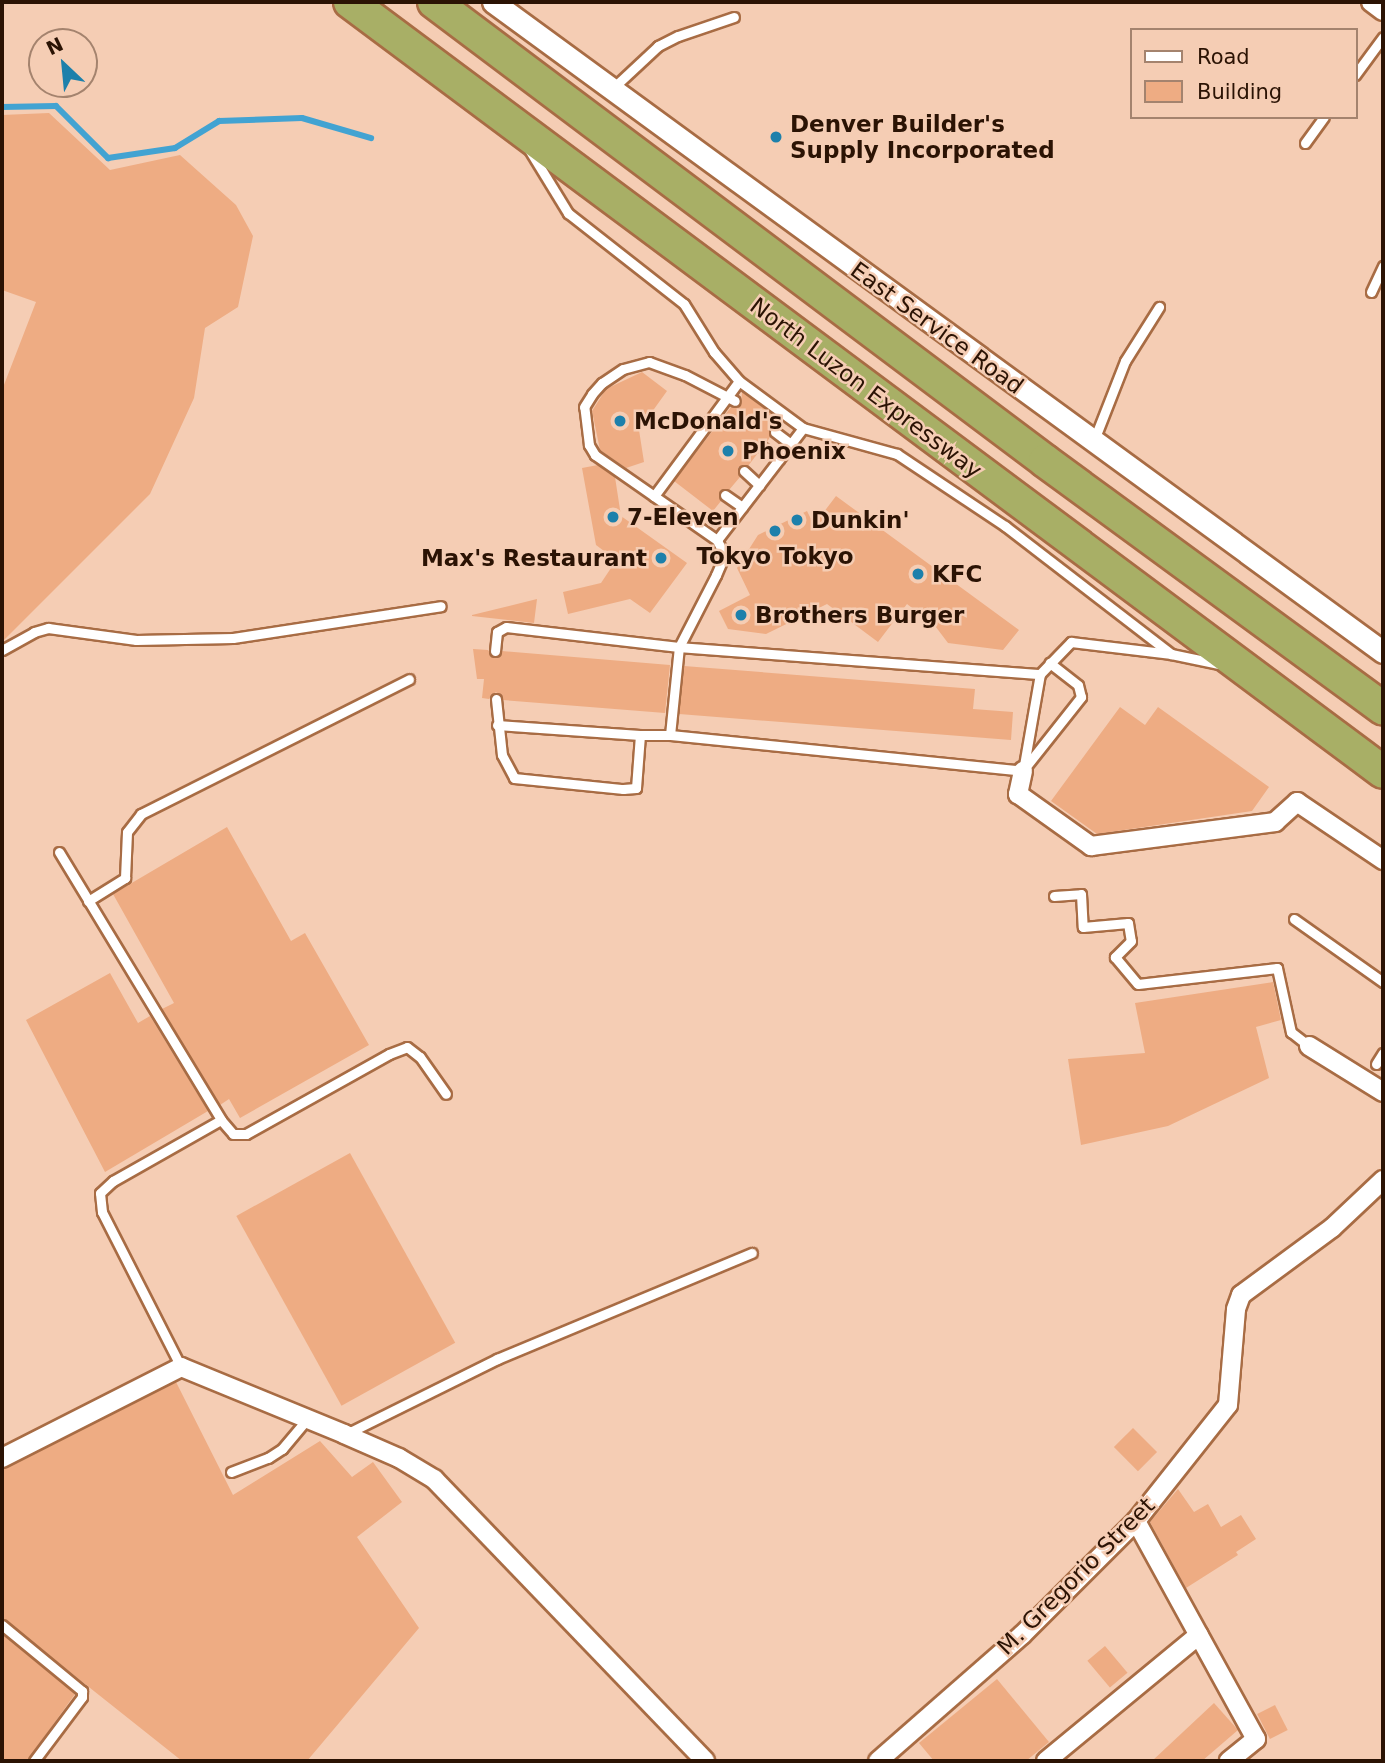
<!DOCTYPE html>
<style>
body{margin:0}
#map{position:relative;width:1385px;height:1763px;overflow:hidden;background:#f5cdb4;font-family:"DejaVu Sans",sans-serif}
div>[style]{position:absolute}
.stream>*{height:6px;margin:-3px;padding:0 3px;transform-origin:3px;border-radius:3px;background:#42a3d2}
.building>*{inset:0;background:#eeac83;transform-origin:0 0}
.roads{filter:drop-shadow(2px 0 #a86c44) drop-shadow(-2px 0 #a86c44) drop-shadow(0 2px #a86c44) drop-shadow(0 -2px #a86c44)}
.service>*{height:9px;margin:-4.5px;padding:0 4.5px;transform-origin:4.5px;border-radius:4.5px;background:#fff}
.minor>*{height:18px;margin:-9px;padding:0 9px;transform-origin:9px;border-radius:9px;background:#fff}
.tertiary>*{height:21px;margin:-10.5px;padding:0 10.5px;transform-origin:10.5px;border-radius:10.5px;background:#fff}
.motorway>*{height:32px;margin:-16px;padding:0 16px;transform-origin:16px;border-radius:16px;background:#a8af66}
.dots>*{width:19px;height:19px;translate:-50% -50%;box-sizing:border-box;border:4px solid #f5cdb4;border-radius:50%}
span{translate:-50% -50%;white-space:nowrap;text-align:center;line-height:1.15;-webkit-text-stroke:5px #f5cdb4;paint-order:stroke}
.poi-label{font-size:23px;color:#2b1304;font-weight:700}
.left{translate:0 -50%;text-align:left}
.right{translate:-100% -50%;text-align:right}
.street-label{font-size:23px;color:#2b1304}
.frame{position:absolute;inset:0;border:4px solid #2b1304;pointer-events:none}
.legend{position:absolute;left:1130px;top:28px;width:228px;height:91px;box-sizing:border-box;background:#f5cdb4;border:2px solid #a4836e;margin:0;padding:9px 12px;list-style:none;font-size:21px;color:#2b1304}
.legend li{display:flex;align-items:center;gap:14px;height:35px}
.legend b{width:35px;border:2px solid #a4836e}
.north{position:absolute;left:28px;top:28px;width:70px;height:70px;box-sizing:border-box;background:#f5cdb4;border:2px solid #a4836e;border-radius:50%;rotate:334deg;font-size:19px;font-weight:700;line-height:28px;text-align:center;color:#2b1304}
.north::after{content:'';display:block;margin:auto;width:24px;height:32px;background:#1d80ab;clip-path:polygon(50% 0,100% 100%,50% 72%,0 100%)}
</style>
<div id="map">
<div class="stream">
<i style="left:2px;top:107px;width:54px;rotate:-1.1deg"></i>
<i style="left:56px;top:106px;width:74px;rotate:45deg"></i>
<i style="left:108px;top:158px;width:68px;rotate:-8.5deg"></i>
<i style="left:175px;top:148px;width:52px;rotate:-31.5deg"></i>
<i style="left:219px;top:121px;width:83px;rotate:-2.1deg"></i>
<i style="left:302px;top:118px;width:72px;rotate:16.2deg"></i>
</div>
<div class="building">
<i style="clip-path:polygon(49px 113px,110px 170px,180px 155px,236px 205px,253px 236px,238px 307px,205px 328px,194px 398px,150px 494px,2px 642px,2px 390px,36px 302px,2px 290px,2px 115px)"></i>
<i style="clip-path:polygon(642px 372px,667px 391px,639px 430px,644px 462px,626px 468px,600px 450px,592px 411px,606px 389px)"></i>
<i style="clip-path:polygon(742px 392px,783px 422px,779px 426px,770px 427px,770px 437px,767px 442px,757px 442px,758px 453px,748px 466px,738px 467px,740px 477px,729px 490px,720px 490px,721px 501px,713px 511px,674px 481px,731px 407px,741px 405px)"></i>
<i style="clip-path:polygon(598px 465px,615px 477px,621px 516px,687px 563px,650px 613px,630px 599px,568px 614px,563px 592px,601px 583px,613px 565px,600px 556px,604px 551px,596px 545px,582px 468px)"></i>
<i style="clip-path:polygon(836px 496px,1019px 630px,1003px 650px,948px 643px,923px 610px,920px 614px,907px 604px,878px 642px,827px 604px,766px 634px,728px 629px,719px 611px,750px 595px,737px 568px,758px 535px,807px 511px,814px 525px)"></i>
<i style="clip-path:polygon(537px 599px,534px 623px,472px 616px,472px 615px)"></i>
<i style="clip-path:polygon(473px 649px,488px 650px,495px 658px,502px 651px,670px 665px,665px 713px,503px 700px,496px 692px,489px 699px,482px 698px,484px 679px,477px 679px)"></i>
<i style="clip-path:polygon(684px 666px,975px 689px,973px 709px,1013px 712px,1011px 740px,679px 714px)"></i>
<i style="clip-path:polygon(1120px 707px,1145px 725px,1158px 707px,1269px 787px,1252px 811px,1097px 834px,1051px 801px)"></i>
<i style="clip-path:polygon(227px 827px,291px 941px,305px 933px,369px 1045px,240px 1118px,229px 1099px,220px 1105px,162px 1009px,174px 1003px,113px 894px)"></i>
<i style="clip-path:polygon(110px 973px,138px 1023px,150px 1016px,208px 1111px,105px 1172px,26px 1020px)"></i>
<i style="clip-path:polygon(1273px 982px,1281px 1020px,1256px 1027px,1269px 1078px,1168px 1126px,1081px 1145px,1068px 1059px,1145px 1053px,1135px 1003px)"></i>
<i style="left:350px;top:1153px;width:217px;height:130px;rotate:61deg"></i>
<i style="clip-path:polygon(176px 1382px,233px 1495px,320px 1441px,352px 1477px,373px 1462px,402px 1502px,357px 1537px,419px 1628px,307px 1761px,182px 1761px,2px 1618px,2px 1469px)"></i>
<i style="left:1133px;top:1428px;width:34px;height:27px;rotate:45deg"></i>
<i style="clip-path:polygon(1178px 1489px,1194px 1512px,1208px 1504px,1221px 1527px,1241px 1515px,1256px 1539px,1236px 1552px,1238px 1555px,1186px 1588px,1150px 1522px)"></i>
<i style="clip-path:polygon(2px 1634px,75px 1694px,27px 1761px,2px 1761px)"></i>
<i style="left:1105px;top:1646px;width:35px;height:23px;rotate:50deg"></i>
<i style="clip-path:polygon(997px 1679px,1049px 1742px,1026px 1761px,934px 1761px,919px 1743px)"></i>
<i style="clip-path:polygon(1214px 1703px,1238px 1730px,1202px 1761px,1152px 1761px)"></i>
<i style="left:1275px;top:1705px;width:28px;height:20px;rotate:63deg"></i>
</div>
<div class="roads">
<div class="service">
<i style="left:1355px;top:75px;width:47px;rotate:-53.6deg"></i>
<i style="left:613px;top:88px;width:62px;rotate:-43deg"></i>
<i style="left:658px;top:46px;width:22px;rotate:-27deg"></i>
<i style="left:678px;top:36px;width:59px;rotate:-18.7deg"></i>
<i style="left:1305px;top:143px;width:32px;rotate:-54deg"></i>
<i style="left:530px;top:151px;width:73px;rotate:58.5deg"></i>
<i style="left:568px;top:213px;width:147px;rotate:38.1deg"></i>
<i style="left:684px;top:304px;width:57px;rotate:58deg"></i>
<i style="left:714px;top:352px;width:38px;rotate:49deg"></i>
<i style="left:739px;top:381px;width:79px;rotate:36.3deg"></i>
<i style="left:803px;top:428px;width:98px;rotate:15.5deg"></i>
<i style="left:897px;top:454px;width:130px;rotate:33.7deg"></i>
<i style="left:1005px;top:526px;width:210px;rotate:37.6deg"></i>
<i style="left:1371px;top:292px;width:29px;rotate:-65deg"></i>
<i style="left:775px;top:432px;width:20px;rotate:37deg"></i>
<i style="left:1094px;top:440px;width:85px;rotate:-68.6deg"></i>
<i style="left:1125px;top:361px;width:64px;rotate:-57.8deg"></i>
<i style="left:762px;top:447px;width:21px;rotate:35deg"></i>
<i style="left:744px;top:471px;width:21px;rotate:43deg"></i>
<i style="left:725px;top:495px;width:21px;rotate:35deg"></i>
<i style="left:654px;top:496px;width:72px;rotate:-145.2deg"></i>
<i style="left:595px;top:455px;width:12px;rotate:-121deg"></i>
<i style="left:589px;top:445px;width:38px;rotate:-97deg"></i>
<i style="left:584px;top:407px;width:15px;rotate:-58deg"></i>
<i style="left:592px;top:394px;width:15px;rotate:-48deg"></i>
<i style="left:602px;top:383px;width:25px;rotate:-34deg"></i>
<i style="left:623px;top:369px;width:27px;rotate:-15deg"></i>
<i style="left:649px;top:362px;width:38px;rotate:20deg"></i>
<i style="left:685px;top:375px;width:56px;rotate:27.5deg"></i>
<i style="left:717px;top:540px;width:141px;rotate:-52.5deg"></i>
<i style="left:2px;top:650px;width:37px;rotate:-29deg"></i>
<i style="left:34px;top:632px;width:15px;rotate:-16deg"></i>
<i style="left:48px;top:628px;width:89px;rotate:7.8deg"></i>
<i style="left:136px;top:640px;width:97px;rotate:-1.2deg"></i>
<i style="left:233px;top:638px;width:210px;rotate:-8.7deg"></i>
<i style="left:495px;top:651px;width:19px;rotate:-84deg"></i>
<i style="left:497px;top:632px;width:10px;rotate:-29deg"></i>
<i style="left:506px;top:627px;width:174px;rotate:6.6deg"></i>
<i style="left:679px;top:647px;width:362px;rotate:4.3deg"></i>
<i style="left:496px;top:699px;width:56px;rotate:83.9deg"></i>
<i style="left:502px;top:755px;width:26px;rotate:62deg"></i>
<i style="left:514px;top:778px;width:110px;rotate:5.8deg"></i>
<i style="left:623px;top:789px;width:13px;rotate:-4deg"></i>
<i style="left:636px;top:788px;width:53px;rotate:-85.7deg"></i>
<i style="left:640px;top:735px;width:30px"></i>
<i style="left:670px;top:735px;width:355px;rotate:5.8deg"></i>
<i style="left:497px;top:725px;width:143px;rotate:4deg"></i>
<i style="left:670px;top:735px;width:88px;rotate:-84.2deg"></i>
<i style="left:679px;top:647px;width:81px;rotate:-62.8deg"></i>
<i style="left:716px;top:575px;width:15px;rotate:-67deg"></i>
<i style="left:722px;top:561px;width:11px;rotate:-90deg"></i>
<i style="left:722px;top:550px;width:11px;rotate:-117deg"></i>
<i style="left:717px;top:540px;width:77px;rotate:-145.1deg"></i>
<i style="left:654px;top:496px;width:143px;rotate:-53.5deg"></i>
<i style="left:1024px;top:769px;width:92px;rotate:-51.6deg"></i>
<i style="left:1081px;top:697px;width:12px;rotate:-104deg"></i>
<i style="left:1078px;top:685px;width:36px;rotate:-142deg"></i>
<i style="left:1023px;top:771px;width:98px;rotate:-80.1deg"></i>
<i style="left:1040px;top:674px;width:45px;rotate:-45.9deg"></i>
<i style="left:1071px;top:642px;width:101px;rotate:6.8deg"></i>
<i style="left:1171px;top:654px;width:49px;rotate:11.8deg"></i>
<i style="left:59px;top:852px;width:313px;rotate:58.8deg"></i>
<i style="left:221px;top:1120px;width:18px;rotate:49deg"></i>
<i style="left:233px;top:1134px;width:13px"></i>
<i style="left:246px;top:1134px;width:164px;rotate:-29.2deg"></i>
<i style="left:389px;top:1054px;width:19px;rotate:-21deg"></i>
<i style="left:407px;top:1047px;width:16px;rotate:38deg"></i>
<i style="left:420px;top:1057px;width:45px;rotate:54.9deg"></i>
<i style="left:1054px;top:896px;width:27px;rotate:-4deg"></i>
<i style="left:1081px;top:894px;width:33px;rotate:87deg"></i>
<i style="left:1083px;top:927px;width:45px;rotate:-5.1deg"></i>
<i style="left:1128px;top:923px;width:18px;rotate:81deg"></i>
<i style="left:1131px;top:941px;width:23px;rotate:135deg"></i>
<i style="left:1115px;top:957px;width:35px;rotate:50deg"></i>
<i style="left:1138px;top:984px;width:140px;rotate:-6.6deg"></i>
<i style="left:1277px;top:968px;width:66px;rotate:77.7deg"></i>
<i style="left:1291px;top:1032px;width:23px;rotate:38deg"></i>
<i style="left:88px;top:901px;width:44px;rotate:-31.9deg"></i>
<i style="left:125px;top:878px;width:46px;rotate:-87.5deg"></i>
<i style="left:127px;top:832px;width:23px;rotate:-52deg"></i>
<i style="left:141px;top:814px;width:300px;rotate:-26.7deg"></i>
<i style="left:1294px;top:919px;width:109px;rotate:35.3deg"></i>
<i style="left:1376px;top:1064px;width:13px;rotate:-58deg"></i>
<i style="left:181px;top:1367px;width:174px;rotate:-117deg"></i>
<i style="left:102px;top:1212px;width:19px;rotate:-96deg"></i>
<i style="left:100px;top:1193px;width:18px;rotate:-43deg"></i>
<i style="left:113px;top:1181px;width:124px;rotate:-29.5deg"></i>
<i style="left:346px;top:1434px;width:169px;rotate:-26.4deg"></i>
<i style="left:497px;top:1359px;width:276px;rotate:-22.6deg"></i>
<i style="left:231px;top:1472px;width:40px;rotate:-21deg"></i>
<i style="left:268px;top:1458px;width:17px;rotate:-33deg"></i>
<i style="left:282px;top:1449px;width:39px;rotate:-50deg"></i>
<i style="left:2px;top:1625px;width:104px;rotate:39.5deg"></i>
<i style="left:82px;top:1691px;width:6px;rotate:90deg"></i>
<i style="left:82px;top:1697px;width:80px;rotate:126.9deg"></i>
</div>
<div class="minor">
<i style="left:1371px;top:2px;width:15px;rotate:37deg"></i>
<i style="left:1023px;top:771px;width:24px;rotate:102deg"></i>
<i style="left:1018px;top:794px;width:90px;rotate:35.5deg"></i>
<i style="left:1091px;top:846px;width:186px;rotate:-7.4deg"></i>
<i style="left:1275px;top:822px;width:30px;rotate:-42deg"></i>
<i style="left:1297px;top:802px;width:104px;rotate:34deg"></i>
<i style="left:1309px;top:1046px;width:87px;rotate:31.9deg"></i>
<i style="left:2px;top:1458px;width:201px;rotate:-26.9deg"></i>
<i style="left:181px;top:1367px;width:176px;rotate:22.3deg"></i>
<i style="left:344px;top:1434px;width:60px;rotate:23.6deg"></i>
<i style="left:399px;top:1458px;width:41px;rotate:31deg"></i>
<i style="left:434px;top:1479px;width:391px;rotate:46.1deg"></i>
<i style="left:1136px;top:1521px;width:249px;rotate:61.2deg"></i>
<i style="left:1256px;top:1739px;width:35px;rotate:141deg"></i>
<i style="left:878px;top:1761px;width:191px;rotate:-41.2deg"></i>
<i style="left:1022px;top:1635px;width:161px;rotate:-45deg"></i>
<i style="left:1136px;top:1521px;width:148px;rotate:-51.6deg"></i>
<i style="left:1228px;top:1405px;width:96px;rotate:-85.2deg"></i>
<i style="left:1236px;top:1309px;width:15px;rotate:-70deg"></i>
<i style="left:1241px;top:1295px;width:113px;rotate:-36.4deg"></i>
<i style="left:1332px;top:1228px;width:70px;rotate:-43.3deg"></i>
<i style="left:1046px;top:1761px;width:198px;rotate:-39.5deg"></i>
</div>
<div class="tertiary">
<i style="left:493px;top:2px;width:1102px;rotate:36.14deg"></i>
</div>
<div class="motorway">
<i style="left:350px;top:2px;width:1288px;rotate:36.7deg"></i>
<i style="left:434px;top:2px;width:764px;rotate:36.91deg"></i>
<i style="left:1045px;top:461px;width:419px;rotate:36.2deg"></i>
</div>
</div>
<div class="dots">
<i style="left:776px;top:137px;background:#1d80ab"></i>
<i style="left:620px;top:421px;background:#1d80ab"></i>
<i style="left:728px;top:451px;background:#1d80ab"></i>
<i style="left:613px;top:517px;background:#1d80ab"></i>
<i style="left:797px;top:520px;background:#1d80ab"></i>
<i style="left:775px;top:531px;background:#1d80ab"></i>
<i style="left:661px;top:558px;background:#1d80ab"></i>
<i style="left:918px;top:574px;background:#1d80ab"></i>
<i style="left:741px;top:615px;background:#1d80ab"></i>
</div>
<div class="poi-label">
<span class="left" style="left:790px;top:137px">Denver Builder's<br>Supply Incorporated</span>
<span class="left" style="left:634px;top:421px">McDonald's</span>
<span class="left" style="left:742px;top:451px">Phoenix</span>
<span class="left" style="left:627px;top:517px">7-Eleven</span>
<span class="left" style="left:811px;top:520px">Dunkin'</span>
<span style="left:775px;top:556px">Tokyo Tokyo</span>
<span class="right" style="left:647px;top:558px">Max's Restaurant</span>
<span class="left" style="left:932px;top:574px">KFC</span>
<span class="left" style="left:755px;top:615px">Brothers Burger</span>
</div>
<div class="street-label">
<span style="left:937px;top:328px;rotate:36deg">East Service Road</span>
<span style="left:866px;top:388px;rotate:37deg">North Luzon Expressway</span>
<span style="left:1076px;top:1576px;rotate:-45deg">M. Gregorio Street</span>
</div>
<div class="frame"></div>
<ul class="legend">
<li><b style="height:9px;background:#fff"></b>Road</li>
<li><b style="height:19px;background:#eeac83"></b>Building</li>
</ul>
<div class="north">N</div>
</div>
